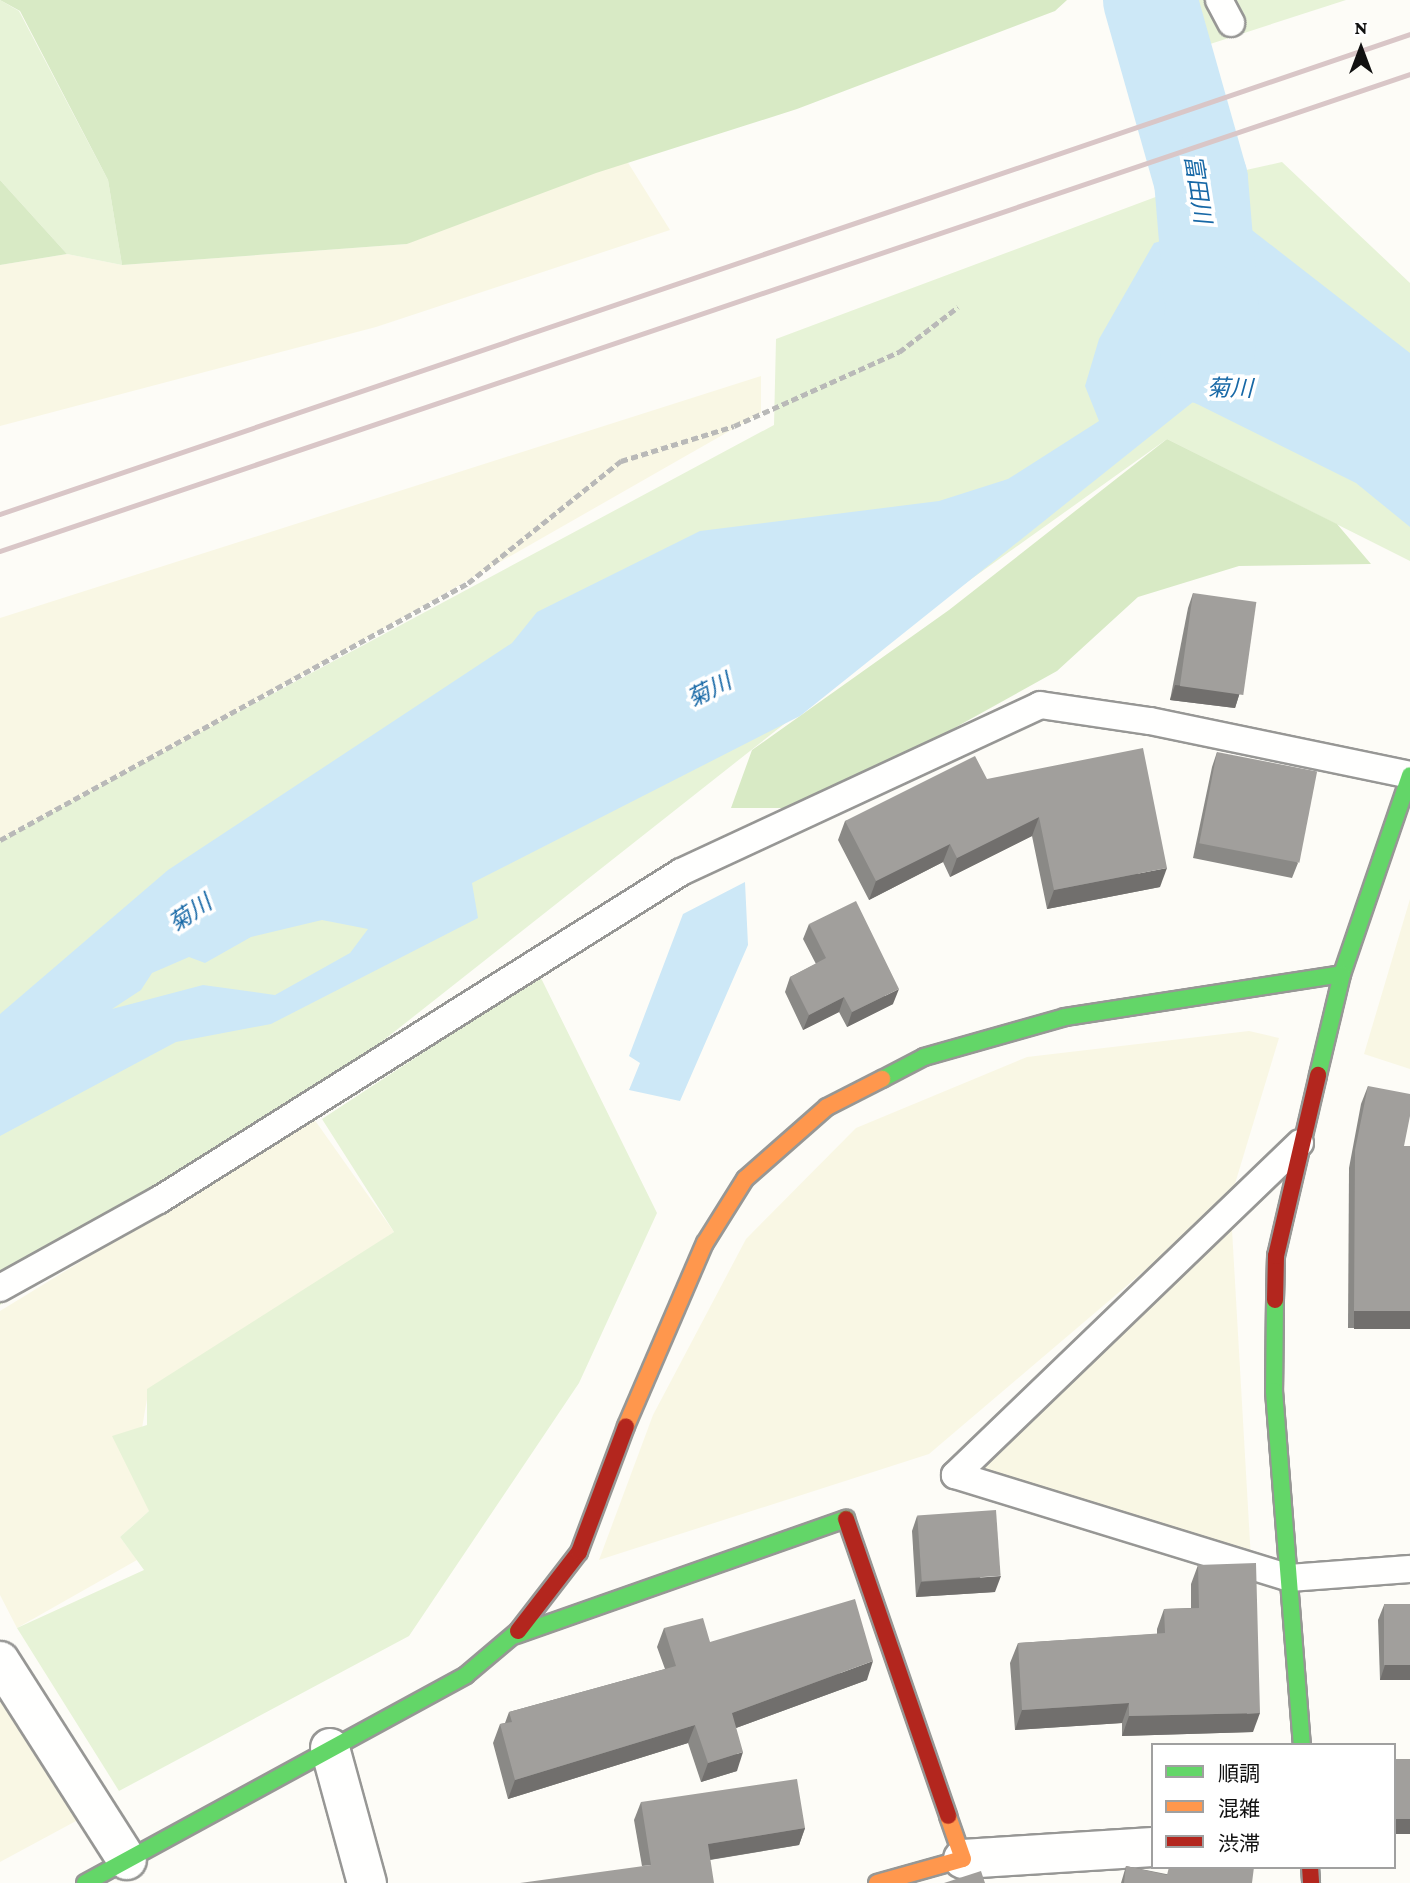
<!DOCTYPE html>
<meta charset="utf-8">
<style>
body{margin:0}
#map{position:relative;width:1410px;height:1883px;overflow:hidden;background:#fdfcf7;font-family:"Crimson Pro","Noto Sans JP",serif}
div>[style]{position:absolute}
.farmland>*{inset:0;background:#f9f7e4}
.green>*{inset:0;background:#e7f3d7}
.forest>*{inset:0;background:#d8eac5}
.water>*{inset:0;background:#cde8f7}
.river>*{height:94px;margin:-47px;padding:0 47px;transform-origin:47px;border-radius:47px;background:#cde8f7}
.path>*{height:4.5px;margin-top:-2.25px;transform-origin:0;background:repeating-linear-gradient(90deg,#b9b9b8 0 7px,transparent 0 10.5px)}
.roads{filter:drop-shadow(2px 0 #979795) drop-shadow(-2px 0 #979795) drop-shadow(0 2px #979795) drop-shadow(0 -2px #979795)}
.lane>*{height:26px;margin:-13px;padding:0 13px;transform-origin:13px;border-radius:13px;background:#fffffe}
.street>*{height:38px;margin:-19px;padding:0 19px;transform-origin:19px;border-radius:19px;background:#fffffe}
.fast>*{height:16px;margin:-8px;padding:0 8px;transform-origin:8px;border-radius:8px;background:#63d668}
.slow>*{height:16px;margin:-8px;padding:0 8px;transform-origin:8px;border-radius:8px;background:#ff974d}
.jam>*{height:16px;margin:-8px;padding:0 8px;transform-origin:8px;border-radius:8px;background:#b3261e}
.rail>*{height:5px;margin:-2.5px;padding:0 2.5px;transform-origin:2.5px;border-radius:2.5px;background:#d9c6c7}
.wall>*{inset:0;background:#8a8986}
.shaded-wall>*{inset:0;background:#716f6d;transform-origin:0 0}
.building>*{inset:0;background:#a19f9c;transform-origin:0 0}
span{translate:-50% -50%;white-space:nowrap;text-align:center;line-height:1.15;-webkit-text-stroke:7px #fff;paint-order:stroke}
.water-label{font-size:23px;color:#1768a6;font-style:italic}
.legend{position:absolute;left:1151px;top:1743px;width:245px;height:126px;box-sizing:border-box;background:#fff;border:2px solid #a0a0a0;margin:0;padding:9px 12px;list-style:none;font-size:21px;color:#111}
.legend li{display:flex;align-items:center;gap:14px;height:35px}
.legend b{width:35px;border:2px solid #a0a0a0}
.north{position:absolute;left:1326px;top:14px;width:70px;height:70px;-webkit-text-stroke:5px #fff;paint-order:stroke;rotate:0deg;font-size:19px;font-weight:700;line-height:28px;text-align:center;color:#111}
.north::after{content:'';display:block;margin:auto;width:24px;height:32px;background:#111;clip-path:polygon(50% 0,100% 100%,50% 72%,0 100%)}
</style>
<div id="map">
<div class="farmland">
<i style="clip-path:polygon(612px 137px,670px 230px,376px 327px,0 426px,0 265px,67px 254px,122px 265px,407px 244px)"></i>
<i style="clip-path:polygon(761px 376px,761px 413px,192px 738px,0 840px,0 618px)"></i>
<i style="clip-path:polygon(1410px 899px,1410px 1069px,1364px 1054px)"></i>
<i style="clip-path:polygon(1249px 1031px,1279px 1038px,1231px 1197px,929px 1454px,599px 1560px,653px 1415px,746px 1239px,856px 1128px,1027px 1057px)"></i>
<i style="clip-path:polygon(314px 1119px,394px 1232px,147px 1399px,141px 1434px,149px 1511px,120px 1537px,137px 1560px,17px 1628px,0 1595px,0 1311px)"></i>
<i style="clip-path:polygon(1231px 1212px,1252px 1577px,944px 1466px)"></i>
<i style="clip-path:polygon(0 1676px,89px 1814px,0 1862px)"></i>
</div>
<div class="green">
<i style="clip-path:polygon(0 0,19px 11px,108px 180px,122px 265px,67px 254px,0 180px)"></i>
<i style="clip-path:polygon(1190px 0,1346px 0,1204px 46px)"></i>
<i style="clip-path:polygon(1282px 162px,1410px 283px,1410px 561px,1167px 439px,935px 605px,299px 1107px,0 1305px,0 840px,774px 425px,776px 339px,1201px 180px)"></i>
<i style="clip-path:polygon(540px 976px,657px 1213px,579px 1383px,409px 1636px,119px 1791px,17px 1628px,144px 1570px,120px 1537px,149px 1511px,112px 1436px,147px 1425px,147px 1389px,394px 1232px,322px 1119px)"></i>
</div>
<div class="forest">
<i style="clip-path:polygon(0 0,1067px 0,1055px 11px,797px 109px,596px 173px,407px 244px,122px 265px,108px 180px,20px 11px)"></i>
<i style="clip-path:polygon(0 180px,67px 254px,0 265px)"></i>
<i style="clip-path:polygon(1167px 439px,1337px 524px,1371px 564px,1239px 566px,1138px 597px,1057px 671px,810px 808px,731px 808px,752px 750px,949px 610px)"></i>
</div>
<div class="water">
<i style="clip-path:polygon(evenodd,1239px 220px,1410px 353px,1410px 527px,1356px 483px,1193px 402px,800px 716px,472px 883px,478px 918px,271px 1024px,176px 1042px,0 1136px,0 1014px,168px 870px,512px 643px,537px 612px,700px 531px,939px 501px,1008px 479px,1099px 421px,1085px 386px,1099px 339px,1154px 243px,1239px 220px,322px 920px,368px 929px,350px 953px,275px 995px,203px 985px,112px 1009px,141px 990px,152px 973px,189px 957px,205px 963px,251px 937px,322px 920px)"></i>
<i style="clip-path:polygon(745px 882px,748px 945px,680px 1101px,629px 1090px,640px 1063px,629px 1056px,683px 914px)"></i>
</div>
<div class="river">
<i style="left:1150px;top:0;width:187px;rotate:74.2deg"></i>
<i style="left:1201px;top:180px;width:132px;rotate:85.2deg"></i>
<i style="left:1212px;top:312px;width:46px;rotate:96.2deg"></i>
</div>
<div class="path">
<i style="left:0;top:840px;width:534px;rotate:-28.77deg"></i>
<i style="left:468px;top:583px;width:196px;rotate:-38.6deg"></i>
<i style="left:621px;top:461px;width:118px;rotate:-17.2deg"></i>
<i style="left:734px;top:426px;width:181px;rotate:-24.2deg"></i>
<i style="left:899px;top:352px;width:74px;rotate:-37.3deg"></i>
</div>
<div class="roads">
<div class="lane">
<i style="left:1219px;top:0;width:26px;rotate:62deg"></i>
<i style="left:1300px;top:1143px;width:479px;rotate:136.1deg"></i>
<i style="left:955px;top:1475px;width:350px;rotate:17.1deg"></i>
<i style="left:1289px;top:1578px;width:121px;rotate:-4.3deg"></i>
<i style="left:0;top:1288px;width:182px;rotate:-29deg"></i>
<i style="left:159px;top:1200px;width:616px;rotate:-32.14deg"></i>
<i style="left:681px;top:872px;width:396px;rotate:-24.9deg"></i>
<i style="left:1040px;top:705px;width:111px;rotate:8.3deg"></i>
<i style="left:1150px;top:721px;width:266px;rotate:11.7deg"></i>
</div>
<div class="street">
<i style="left:0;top:1661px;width:236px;rotate:57.5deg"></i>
<i style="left:330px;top:1748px;width:140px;rotate:74.7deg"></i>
<i style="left:963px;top:1859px;width:190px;rotate:-3.6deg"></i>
</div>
<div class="fast">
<i style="left:1318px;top:1075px;width:104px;rotate:-76.6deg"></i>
<i style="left:1342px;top:974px;width:210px;rotate:-71.1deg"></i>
<i style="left:882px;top:1079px;width:47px;rotate:-27.6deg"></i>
<i style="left:924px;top:1057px;width:147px;rotate:-15.8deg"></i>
<i style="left:1065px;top:1017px;width:280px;rotate:-8.8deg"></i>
<i style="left:1275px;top:1300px;width:91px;rotate:90.6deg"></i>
<i style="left:1274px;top:1391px;width:355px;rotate:85.5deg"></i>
<i style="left:516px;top:1635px;width:350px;rotate:-19.4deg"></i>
<i style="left:85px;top:1883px;width:434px;rotate:-28.6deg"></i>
<i style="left:466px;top:1675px;width:68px;rotate:-40.2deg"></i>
</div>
<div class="slow">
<i style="left:626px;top:1426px;width:199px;rotate:-66.7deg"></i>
<i style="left:705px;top:1243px;width:75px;rotate:-58deg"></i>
<i style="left:745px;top:1179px;width:109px;rotate:-41.3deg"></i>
<i style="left:827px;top:1107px;width:62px;rotate:-27deg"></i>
<i style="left:877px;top:1883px;width:89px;rotate:-15.6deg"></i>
<i style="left:963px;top:1859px;width:46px;rotate:-109.2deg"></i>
</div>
<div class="jam">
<i style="left:1275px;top:1300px;width:44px;rotate:-88.7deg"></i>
<i style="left:1276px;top:1256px;width:186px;rotate:-76.9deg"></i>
<i style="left:846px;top:1519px;width:314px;rotate:71deg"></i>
<i style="left:518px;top:1631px;width:100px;rotate:-52.3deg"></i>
<i style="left:579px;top:1552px;width:134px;rotate:-69.5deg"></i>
<i style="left:1310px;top:1867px;width:16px;rotate:86deg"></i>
</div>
</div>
<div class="rail">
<i style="left:0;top:514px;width:1489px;rotate:-18.8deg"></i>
<i style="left:0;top:551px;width:1488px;rotate:-18.69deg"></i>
</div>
<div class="wall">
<i style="clip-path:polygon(1193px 593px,1240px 692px,1235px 708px,1170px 700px,1188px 608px)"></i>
<i style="clip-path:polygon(1217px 752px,1298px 863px,1292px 878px,1193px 858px,1212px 767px)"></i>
<i style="clip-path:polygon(987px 779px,1160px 887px,1047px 909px,1032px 836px,950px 877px,943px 862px,869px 900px,838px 840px,845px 821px)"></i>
<i style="clip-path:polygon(809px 924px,893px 1004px,847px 1027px,839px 1012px,803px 1030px,785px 992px,790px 977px,816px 964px,803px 939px)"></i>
<i style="clip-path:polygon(1368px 1086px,1404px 1146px,1410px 1328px,1348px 1328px,1349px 1168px,1361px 1104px)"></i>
<i style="clip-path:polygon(917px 1516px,995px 1592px,916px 1597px,912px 1531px)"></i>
<i style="clip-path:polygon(1198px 1565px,1253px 1732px,1122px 1736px,1122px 1723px,1015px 1730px,1010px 1663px,1018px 1643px,1157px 1634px,1157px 1629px,1164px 1609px,1191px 1608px,1191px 1584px)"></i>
<i style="clip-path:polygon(1410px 1604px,1410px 1680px,1380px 1680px,1378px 1620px,1384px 1605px)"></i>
<i style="clip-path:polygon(664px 1628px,710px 1642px,867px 1680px,736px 1728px,737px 1771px,701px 1782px,688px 1743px,508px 1799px,493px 1743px,500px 1724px,505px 1723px,509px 1712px,665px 1669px,657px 1647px)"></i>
<i style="clip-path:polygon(641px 1802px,805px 1828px,799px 1845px,710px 1860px,642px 1866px,634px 1820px)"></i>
<i style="clip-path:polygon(1126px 1866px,1166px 1874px,1252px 1883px,1121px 1883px)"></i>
</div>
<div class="shaded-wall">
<i style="clip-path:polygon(1175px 685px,1240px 692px,1235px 708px,1170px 700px)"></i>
<i style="clip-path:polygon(1039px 817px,1032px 836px,950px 877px,957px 858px)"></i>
<i style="clip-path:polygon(950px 844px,943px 862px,869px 900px,876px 881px)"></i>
<i style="clip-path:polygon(1167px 868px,1160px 887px,1047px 909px,1054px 890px)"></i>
<i style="clip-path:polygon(899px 989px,893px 1004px,847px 1027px,852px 1012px)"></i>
<i style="clip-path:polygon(844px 997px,839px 1012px,803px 1030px,809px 1015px)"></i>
<i style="left:1354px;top:1311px;width:56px;height:18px"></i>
<i style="clip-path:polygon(1001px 1576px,995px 1592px,916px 1597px,921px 1582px)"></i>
<i style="clip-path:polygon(873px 1661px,867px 1680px,725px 1732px,732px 1713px)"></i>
<i style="clip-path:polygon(1385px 1665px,1410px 1665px,1410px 1680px,1380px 1680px)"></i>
<i style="clip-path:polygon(1129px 1703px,1122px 1723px,1015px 1730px,1022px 1710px)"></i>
<i style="clip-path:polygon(1260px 1713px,1253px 1732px,1122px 1736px,1129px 1716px)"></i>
<i style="clip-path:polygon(695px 1725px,688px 1743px,508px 1799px,515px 1780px)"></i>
<i style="clip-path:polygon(743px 1752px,737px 1771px,701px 1782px,708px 1763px)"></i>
<i style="left:1394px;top:1819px;width:16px;height:15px"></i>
<i style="clip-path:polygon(805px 1828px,799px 1845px,702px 1861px,708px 1844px)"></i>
</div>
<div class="building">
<i style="left:1193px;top:593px;width:64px;height:94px;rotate:8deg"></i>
<i style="clip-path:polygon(1143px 748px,1167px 868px,1054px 890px,1039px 817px,957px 858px,950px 844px,876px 881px,845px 821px,975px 756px,987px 779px)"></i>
<i style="left:1217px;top:752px;width:102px;height:93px;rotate:11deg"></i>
<i style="clip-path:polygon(856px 901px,899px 989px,852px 1012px,844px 997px,809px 1015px,790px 977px,826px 958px,809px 924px)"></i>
<i style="clip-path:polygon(1368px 1086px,1410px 1094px,1410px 1116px,1404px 1146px,1410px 1146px,1410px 1311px,1354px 1311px,1355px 1150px)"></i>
<i style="left:996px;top:1510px;width:66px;height:79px;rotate:86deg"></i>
<i style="clip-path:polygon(1256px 1563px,1260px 1713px,1129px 1716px,1129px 1703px,1022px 1710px,1018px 1643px,1165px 1633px,1164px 1609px,1199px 1608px,1198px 1565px)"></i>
<i style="clip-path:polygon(855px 1599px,873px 1661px,732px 1713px,743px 1752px,708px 1763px,695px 1725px,515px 1780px,500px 1724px,512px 1722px,509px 1712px,676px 1666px,664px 1628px,703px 1618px,710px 1642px)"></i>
<i style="left:1410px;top:1604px;width:61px;height:26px;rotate:90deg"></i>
<i style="left:1410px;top:1759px;width:60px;height:16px;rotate:90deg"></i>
<i style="clip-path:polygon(797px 1779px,805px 1828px,708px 1844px,714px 1883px,520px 1883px,651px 1865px,641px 1802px)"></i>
<i style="clip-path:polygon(1126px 1866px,1167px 1875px,1169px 1867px,1254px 1867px,1252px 1883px,1124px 1883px)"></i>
<i style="clip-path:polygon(981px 1871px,985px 1883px,944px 1883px)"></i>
</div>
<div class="water-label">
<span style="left:1198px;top:189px;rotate:81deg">富田川</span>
<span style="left:1230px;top:388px;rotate:1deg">菊川</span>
<span style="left:709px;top:690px;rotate:-27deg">菊川</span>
<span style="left:190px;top:913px;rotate:-34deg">菊川</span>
</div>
<ul class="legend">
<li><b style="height:9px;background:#63d668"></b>順調</li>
<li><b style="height:9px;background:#ff974d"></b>混雑</li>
<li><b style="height:9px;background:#b3261e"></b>渋滞</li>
</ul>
<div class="north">N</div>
</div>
